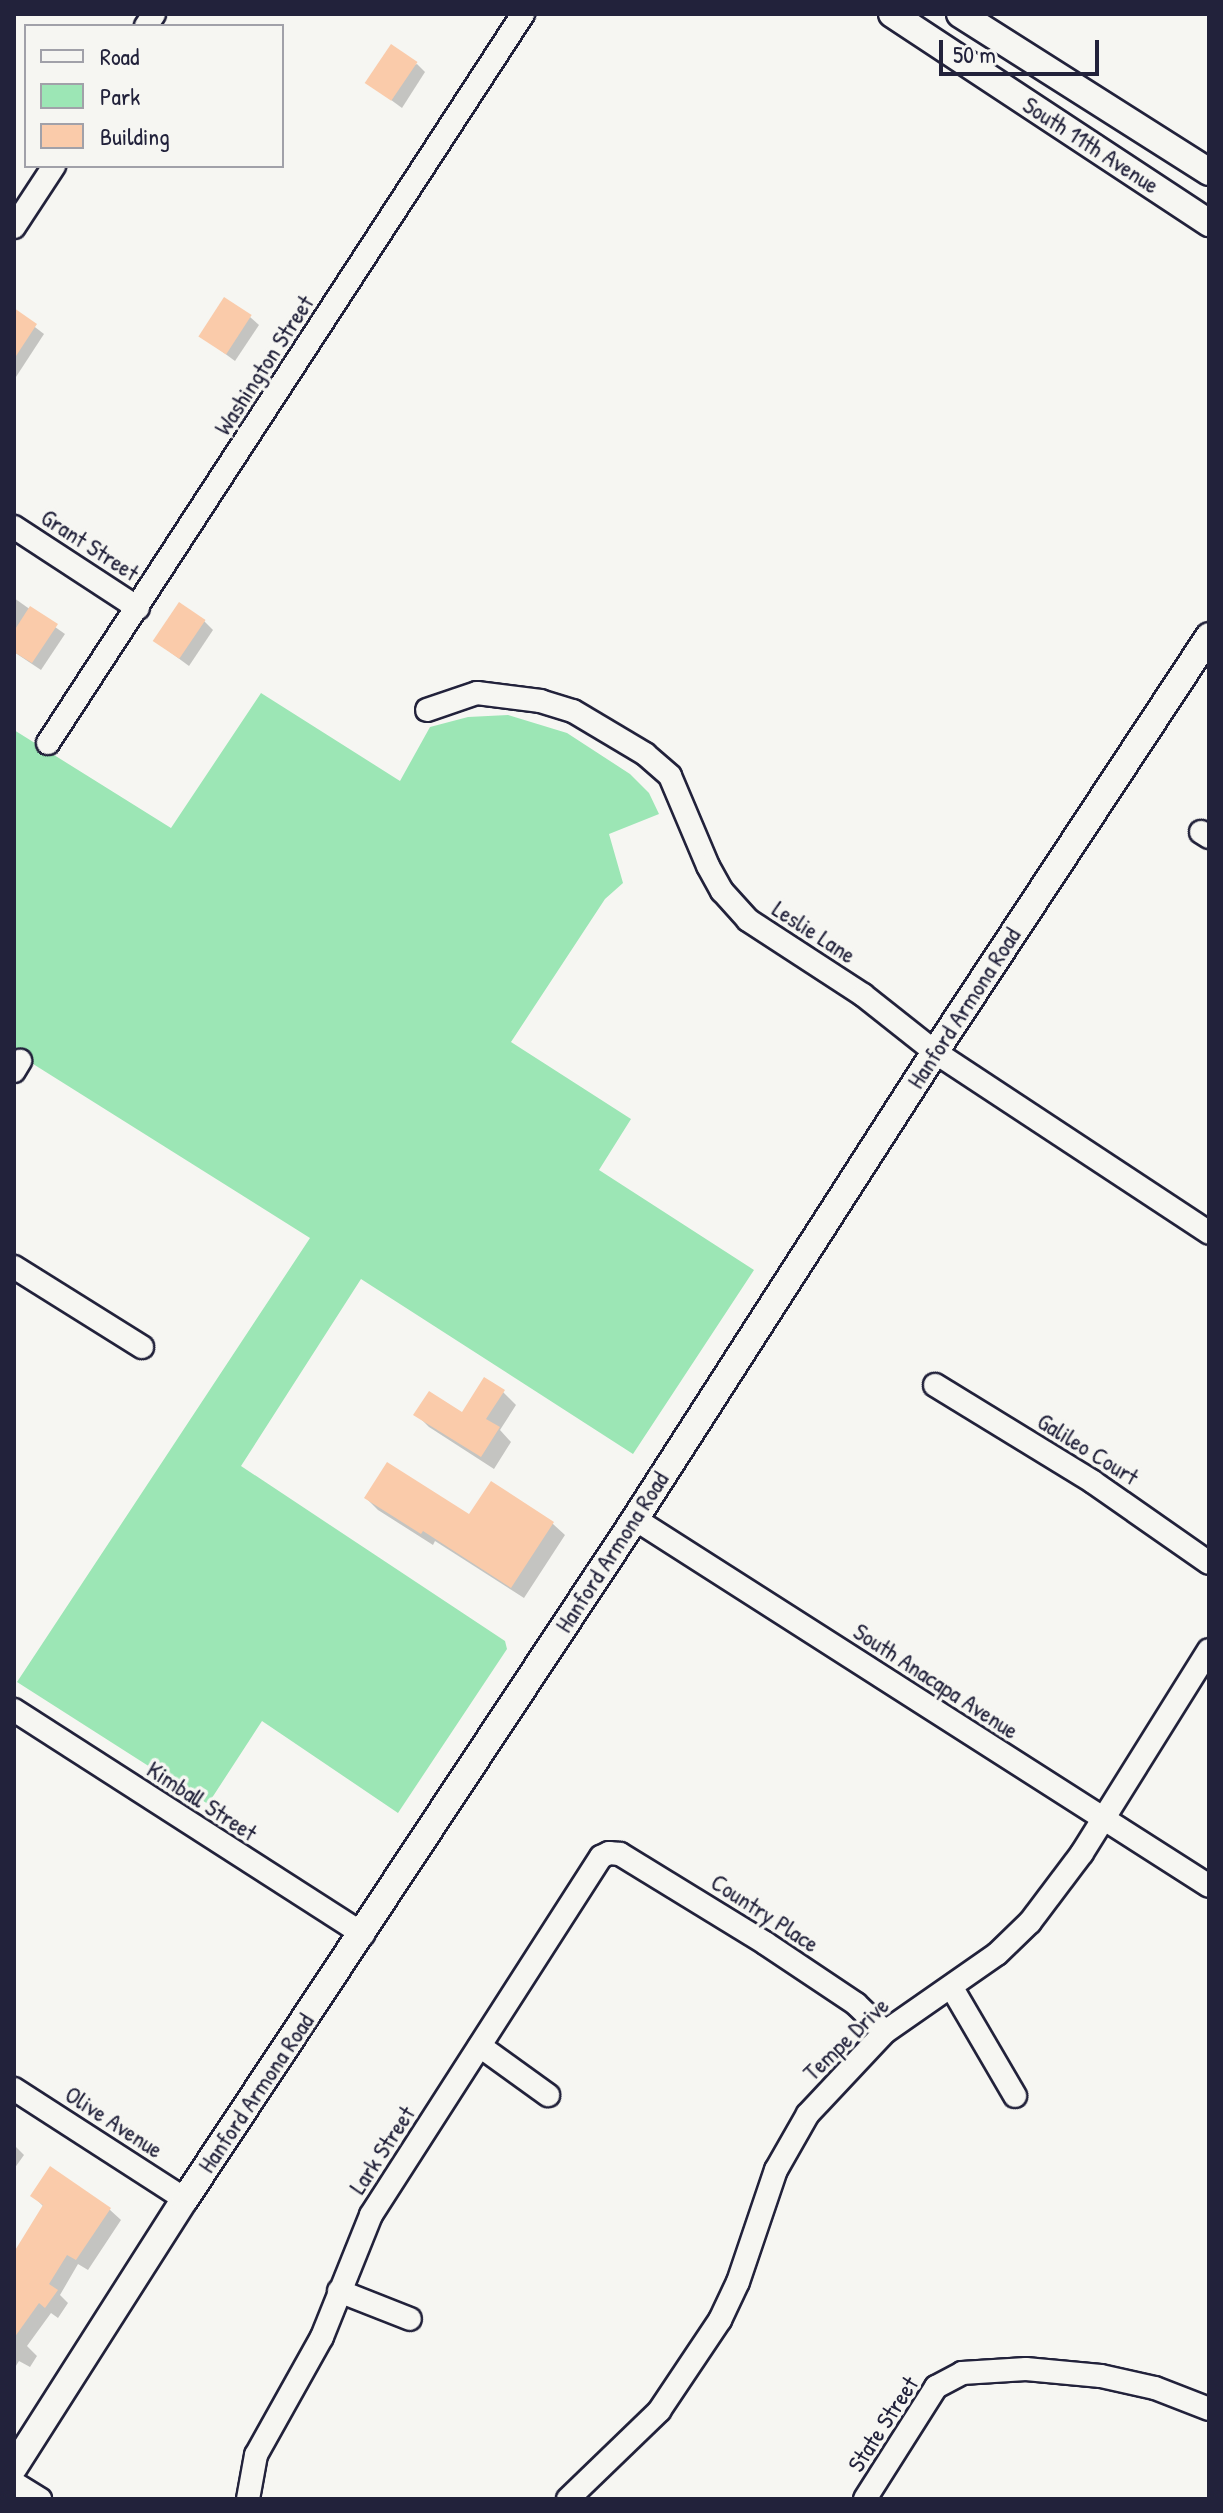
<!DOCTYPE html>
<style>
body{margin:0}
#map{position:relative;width:1223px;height:2513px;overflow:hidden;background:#f6f6f2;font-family:"Patrick Hand",sans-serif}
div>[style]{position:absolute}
.green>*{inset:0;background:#9ce6b5}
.shadow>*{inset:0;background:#0003}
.building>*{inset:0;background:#facbaa;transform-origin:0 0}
.roads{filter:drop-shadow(2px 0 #22223b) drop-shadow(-2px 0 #22223b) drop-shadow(0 2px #22223b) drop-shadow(0 -2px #22223b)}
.minor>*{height:22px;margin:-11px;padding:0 11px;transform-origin:11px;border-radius:11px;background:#f6f6f2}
.major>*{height:26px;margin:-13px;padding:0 13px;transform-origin:13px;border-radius:13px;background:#f6f6f2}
span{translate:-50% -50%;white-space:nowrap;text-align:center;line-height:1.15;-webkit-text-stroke:7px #f6f6f2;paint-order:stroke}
.street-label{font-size:24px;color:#22223b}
.frame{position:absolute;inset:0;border:16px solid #22223b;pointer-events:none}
.legend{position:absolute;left:24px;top:24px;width:260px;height:144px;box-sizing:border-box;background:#f6f6f2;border:2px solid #a1a1a9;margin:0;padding:10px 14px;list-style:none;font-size:24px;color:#22223b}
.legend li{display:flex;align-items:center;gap:16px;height:40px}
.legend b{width:40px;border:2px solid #a1a1a9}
.scale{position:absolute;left:939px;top:40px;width:160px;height:36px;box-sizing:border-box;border:4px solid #22223b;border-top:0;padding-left:10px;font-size:24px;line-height:28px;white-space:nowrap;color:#22223b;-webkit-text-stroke:6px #f6f6f2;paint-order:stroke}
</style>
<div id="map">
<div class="green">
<i style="clip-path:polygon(261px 693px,400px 781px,430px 727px,468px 717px,508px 715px,567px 733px,630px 774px,649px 793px,659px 814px,609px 834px,623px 883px,605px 899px,511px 1042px,631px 1119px,599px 1170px,754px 1270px,633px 1454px,361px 1279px,241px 1466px,505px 1641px,507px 1649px,398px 1813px,262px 1721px,208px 1804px,17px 1682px,310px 1238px,14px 1052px,14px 730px,171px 828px)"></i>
</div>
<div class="shadow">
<i style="clip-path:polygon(417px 64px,425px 72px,402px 108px,368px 83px)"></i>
<i style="clip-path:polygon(14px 311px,44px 334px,14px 380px)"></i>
<i style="clip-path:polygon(250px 317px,259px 325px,235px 361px,201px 336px)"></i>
<i style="clip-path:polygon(14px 598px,65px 634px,41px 670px,14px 652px)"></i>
<i style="clip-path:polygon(204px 621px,213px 630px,189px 666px,155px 641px)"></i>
<i style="clip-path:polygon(503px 1392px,516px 1405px,500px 1430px,511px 1442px,494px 1469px,429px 1427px,416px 1414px,462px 1415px)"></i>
<i style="clip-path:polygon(491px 1483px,553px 1524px,565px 1535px,524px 1598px,435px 1541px,433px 1545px,378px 1510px,366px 1498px,469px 1517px)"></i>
<i style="clip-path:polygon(14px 2145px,24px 2155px,14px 2169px)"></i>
<i style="clip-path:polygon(33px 2196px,109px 2209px,121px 2220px,88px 2270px,78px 2264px,60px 2295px,68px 2303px,58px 2318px,51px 2313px,27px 2346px,37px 2356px,30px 2367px,19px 2361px,14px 2369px,14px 2262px,44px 2207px)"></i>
</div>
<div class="building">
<i style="left:391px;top:44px;width:32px;height:47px;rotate:34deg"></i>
<i style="left:224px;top:297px;width:33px;height:47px;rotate:33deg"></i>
<i style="clip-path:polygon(14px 308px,37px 324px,14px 359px)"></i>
<i style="left:179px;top:602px;width:32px;height:47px;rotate:34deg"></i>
<i style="clip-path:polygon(30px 606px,58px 624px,32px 663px,14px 652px,14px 631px)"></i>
<i style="clip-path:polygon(484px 1377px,505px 1390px,486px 1419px,500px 1427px,481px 1457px,413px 1415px,429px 1391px,462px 1412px)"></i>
<i style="clip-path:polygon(387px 1462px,469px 1514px,491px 1481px,554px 1522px,511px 1588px,423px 1531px,421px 1534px,364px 1498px)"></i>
<i style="clip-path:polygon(50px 2166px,111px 2208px,76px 2260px,67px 2255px,49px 2284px,58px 2290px,45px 2308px,39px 2303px,14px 2338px,14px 2252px,43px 2205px,30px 2196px)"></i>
</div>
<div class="roads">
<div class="minor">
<i style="left:146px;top:26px;width:14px;rotate:-56deg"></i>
<i style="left:14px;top:227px;width:73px;rotate:-56.7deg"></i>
<i style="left:14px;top:527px;width:148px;rotate:33.2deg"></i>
<i style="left:427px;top:710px;width:53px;rotate:-18.8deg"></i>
<i style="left:477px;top:693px;width:64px;rotate:7.2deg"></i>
<i style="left:540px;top:701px;width:34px;rotate:17deg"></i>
<i style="left:573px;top:711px;width:84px;rotate:30.8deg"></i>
<i style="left:645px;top:754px;width:33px;rotate:41deg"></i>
<i style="left:670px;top:776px;width:98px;rotate:67.1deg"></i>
<i style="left:708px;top:866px;width:29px;rotate:61deg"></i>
<i style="left:722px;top:891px;width:39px;rotate:48deg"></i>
<i style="left:748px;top:920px;width:137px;rotate:33.1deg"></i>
<i style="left:863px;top:995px;width:92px;rotate:38.4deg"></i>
<i style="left:935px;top:1052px;width:328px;rotate:33.4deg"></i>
<i style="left:48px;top:743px;width:870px;rotate:-56.91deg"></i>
<i style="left:1201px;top:832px;width:9px;rotate:32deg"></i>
<i style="left:14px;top:1071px;width:12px;rotate:-59deg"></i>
<i style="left:14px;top:1267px;width:151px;rotate:32deg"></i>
<i style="left:935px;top:1385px;width:185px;rotate:31.5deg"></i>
<i style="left:1093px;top:1482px;width:141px;rotate:34.9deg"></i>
<i style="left:635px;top:1519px;width:681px;rotate:32.59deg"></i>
<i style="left:14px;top:1710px;width:415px;rotate:32.7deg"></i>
<i style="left:952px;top:1988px;width:125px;rotate:59.7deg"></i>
<i style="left:480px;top:2046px;width:84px;rotate:35.8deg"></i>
<i style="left:14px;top:2089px;width:203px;rotate:32.8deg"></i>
<i style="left:339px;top:2291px;width:76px;rotate:21.5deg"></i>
<i style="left:14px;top:2483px;width:31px;rotate:32deg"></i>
<i style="left:248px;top:2499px;width:45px;rotate:-79.7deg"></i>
<i style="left:256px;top:2455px;width:135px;rotate:-60.8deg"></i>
<i style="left:322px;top:2337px;width:131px;rotate:-68.1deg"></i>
<i style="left:371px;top:2215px;width:426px;rotate:-57.3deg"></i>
<i style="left:601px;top:1857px;width:9px;rotate:-27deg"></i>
<i style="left:609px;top:1853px;width:11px;rotate:5deg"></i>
<i style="left:620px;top:1854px;width:170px;rotate:31.5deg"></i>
<i style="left:765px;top:1943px;width:110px;rotate:33.8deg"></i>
<i style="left:856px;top:2004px;width:40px;rotate:44deg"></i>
<i style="left:568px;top:2499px;width:127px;rotate:-44deg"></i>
<i style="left:659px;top:2411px;width:110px;rotate:-56.2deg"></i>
<i style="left:720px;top:2320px;width:42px;rotate:-64.7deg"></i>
<i style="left:738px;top:2282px;width:118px;rotate:-71.3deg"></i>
<i style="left:776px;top:2170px;width:64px;rotate:-60.3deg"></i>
<i style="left:808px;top:2114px;width:112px;rotate:-46.8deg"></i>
<i style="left:885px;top:2032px;width:136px;rotate:-34.9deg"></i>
<i style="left:997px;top:1954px;width:46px;rotate:-44.1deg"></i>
<i style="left:1030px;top:1922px;width:86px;rotate:-53deg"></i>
<i style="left:1082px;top:1853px;width:239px;rotate:-58deg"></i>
<i style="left:865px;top:2499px;width:133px;rotate:-57.6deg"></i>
<i style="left:936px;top:2387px;width:30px;rotate:-28deg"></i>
<i style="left:962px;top:2373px;width:64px;rotate:-3.6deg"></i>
<i style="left:1026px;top:2369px;width:75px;rotate:5.3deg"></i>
<i style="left:1101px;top:2376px;width:55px;rotate:12.5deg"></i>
<i style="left:1155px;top:2388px;width:58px;rotate:21.3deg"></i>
</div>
<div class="major">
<i style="left:892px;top:14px;width:380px;rotate:33.4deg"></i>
<i style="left:960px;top:14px;width:295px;rotate:32.4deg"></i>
<i style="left:14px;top:2467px;width:318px;rotate:-57.5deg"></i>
<i style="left:185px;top:2199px;width:815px;rotate:-56.5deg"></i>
<i style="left:635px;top:1519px;width:555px;rotate:-57.28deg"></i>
<i style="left:935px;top:1052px;width:498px;rotate:-56.6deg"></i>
</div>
</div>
<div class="street-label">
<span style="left:1091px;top:145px;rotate:33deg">South 11th Avenue</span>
<span style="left:264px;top:365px;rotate:-57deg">Washington Street</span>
<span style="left:90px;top:545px;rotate:33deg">Grant Street</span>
<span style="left:814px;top:932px;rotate:33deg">Leslie Lane</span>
<span style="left:964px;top:1008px;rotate:-57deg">Hanford Armona Road</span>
<span style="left:1088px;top:1449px;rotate:32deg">Galileo Court</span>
<span style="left:612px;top:1552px;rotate:-57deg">Hanford Armona Road</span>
<span style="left:936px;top:1681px;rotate:33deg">South Anacapa Avenue</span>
<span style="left:202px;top:1801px;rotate:33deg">Kimball Street</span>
<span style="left:765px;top:1913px;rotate:33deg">Country Place</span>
<span style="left:846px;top:2039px;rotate:-44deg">Tempe Drive</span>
<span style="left:256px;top:2093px;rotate:-56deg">Hanford Armona Road</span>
<span style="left:114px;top:2122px;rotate:33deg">Olive Avenue</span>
<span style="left:382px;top:2150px;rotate:-57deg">Lark Street</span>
<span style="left:883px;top:2424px;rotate:-57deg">State Street</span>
</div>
<div class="frame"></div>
<ul class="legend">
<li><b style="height:10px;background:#f6f6f2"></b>Road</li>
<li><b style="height:22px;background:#9ce6b5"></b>Park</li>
<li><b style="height:22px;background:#facbaa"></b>Building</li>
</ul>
<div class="scale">50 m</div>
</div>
